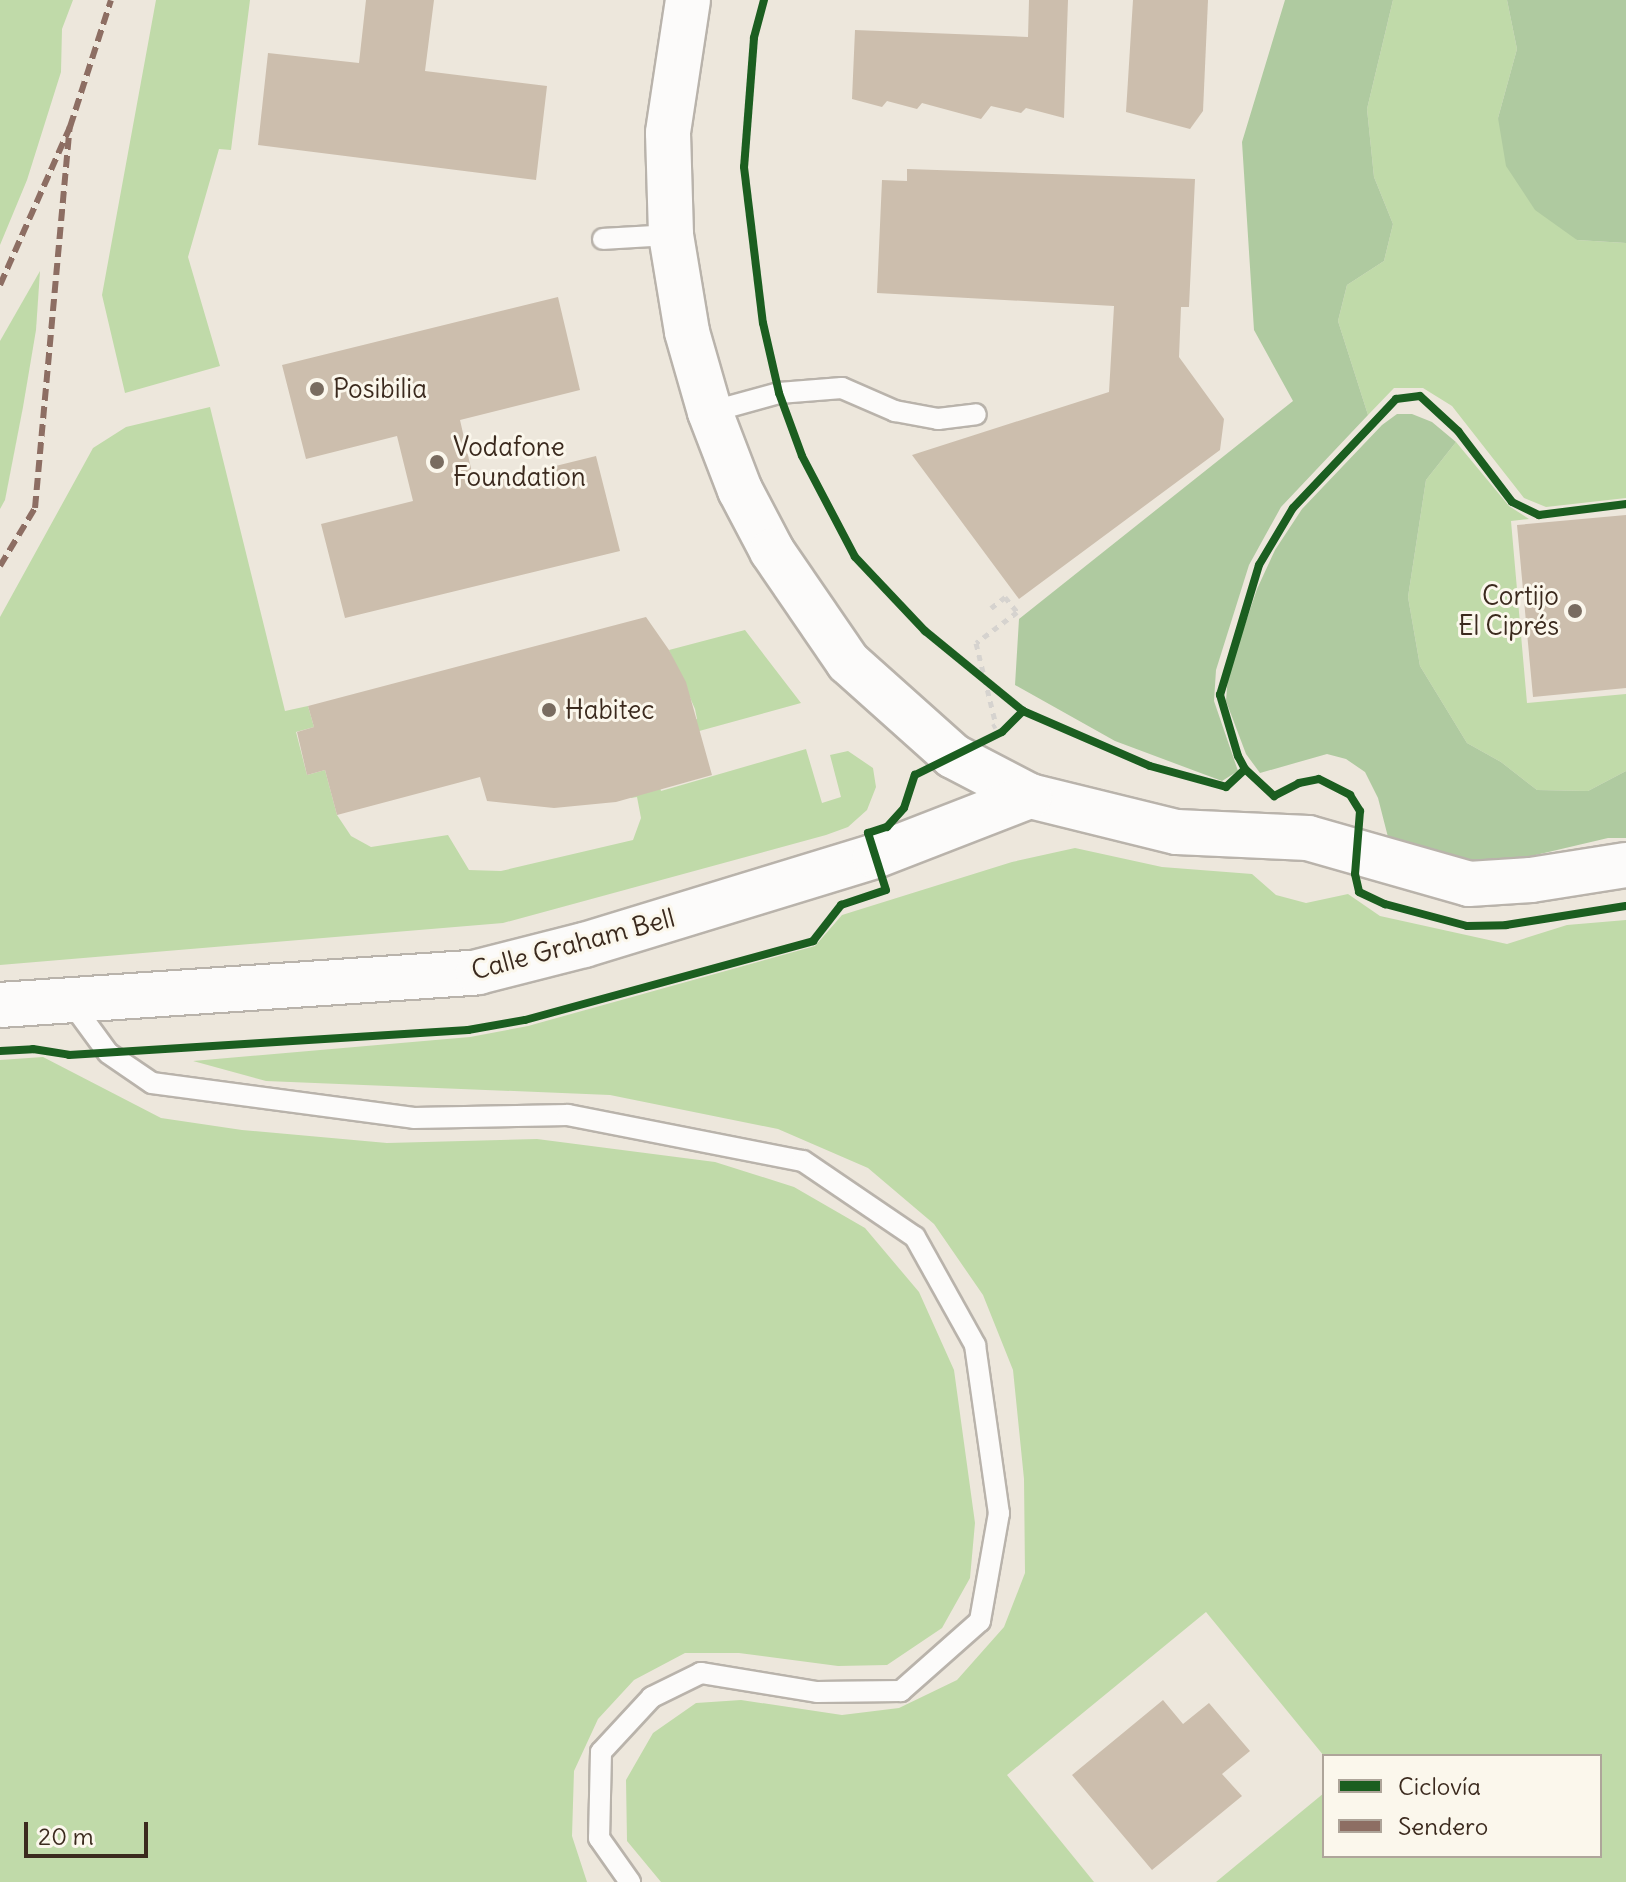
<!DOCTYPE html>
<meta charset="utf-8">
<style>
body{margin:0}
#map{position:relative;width:1626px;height:1882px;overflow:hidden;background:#ede7dc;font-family:Delius,sans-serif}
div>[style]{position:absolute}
.green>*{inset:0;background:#c0daa9}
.forest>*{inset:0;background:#afcaa0}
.building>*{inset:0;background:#ccbead}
.path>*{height:5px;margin-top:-2.5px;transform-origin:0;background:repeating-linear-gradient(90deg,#d6d3cf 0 6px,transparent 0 12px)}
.roads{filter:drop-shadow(2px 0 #b9b3ab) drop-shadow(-2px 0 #b9b3ab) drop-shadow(0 2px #b9b3ab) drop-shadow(0 -2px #b9b3ab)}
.lane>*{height:20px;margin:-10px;padding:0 10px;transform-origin:10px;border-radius:10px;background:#fcfbfa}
.secondary>*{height:44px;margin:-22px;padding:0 22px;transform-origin:22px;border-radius:22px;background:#fcfbfa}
.quiet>*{height:6px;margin-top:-3px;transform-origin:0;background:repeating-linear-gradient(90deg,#8d6e63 0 12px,transparent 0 18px)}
.cycleway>*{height:8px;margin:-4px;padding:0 4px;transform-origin:4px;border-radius:4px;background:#1b5e20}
.dots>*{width:22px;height:22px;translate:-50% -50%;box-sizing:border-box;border:4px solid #fbf7ec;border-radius:50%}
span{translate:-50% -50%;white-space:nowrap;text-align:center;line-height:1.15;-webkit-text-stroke:6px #fbf7ec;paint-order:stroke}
.poi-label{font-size:26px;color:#3b2a1e}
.left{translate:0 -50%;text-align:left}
.right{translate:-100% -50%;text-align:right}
.street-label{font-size:26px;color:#3b2a1e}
.legend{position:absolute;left:1322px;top:1754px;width:280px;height:104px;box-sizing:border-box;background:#fbf7ec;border:2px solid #aea59a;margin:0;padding:10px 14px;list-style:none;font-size:24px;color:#3b2a1e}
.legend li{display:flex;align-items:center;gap:16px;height:40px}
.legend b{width:40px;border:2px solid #aea59a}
.scale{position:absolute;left:24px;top:1822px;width:124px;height:36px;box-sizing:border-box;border:4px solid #3b2a1e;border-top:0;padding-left:10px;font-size:24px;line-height:28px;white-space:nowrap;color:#3b2a1e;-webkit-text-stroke:6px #fbf7ec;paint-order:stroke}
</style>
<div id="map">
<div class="green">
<i style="clip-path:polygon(0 0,73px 0,62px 29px,61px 72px,27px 180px,0 245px)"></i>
<i style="clip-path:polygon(156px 0,250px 0,231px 150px,219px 149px,188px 257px,220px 366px,125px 393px,102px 295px)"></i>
<i style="clip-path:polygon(1393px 0,1507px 0,1517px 49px,1498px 118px,1577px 240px,1626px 243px,1626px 498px,1546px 507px,1524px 498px,1452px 406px,1423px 388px,1394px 388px,1368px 415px,1338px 321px,1347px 285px,1384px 261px,1393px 224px,1374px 177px,1367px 109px)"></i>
<i style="clip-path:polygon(40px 271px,36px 330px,23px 407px,5px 500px,0 509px,0 341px)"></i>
<i style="clip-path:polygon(210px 407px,285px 711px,308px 706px,314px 727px,296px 732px,307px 775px,325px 770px,337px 815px,351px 836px,371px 847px,448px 835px,469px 870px,501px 871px,633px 840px,641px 818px,637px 797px,631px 798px,628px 789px,658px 781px,661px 791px,806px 749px,822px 803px,841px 797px,830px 755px,848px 751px,873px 768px,876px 787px,867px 810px,848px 827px,826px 835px,503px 923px,0 965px,0 617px,93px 448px,126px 427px)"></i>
<i style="clip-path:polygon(1456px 442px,1509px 506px,1529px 519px,1511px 521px,1527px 703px,1626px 694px,1626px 771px,1588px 791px,1537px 790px,1501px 762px,1467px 743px,1420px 666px,1408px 597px,1426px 480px)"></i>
<i style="clip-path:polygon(745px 630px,801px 703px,692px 733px,689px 721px,697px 719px,695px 709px,669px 650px)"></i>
<i style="clip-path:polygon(1075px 848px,1162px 867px,1252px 874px,1276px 895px,1306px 903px,1348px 894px,1380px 916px,1507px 944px,1567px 925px,1626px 920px,1626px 1882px,1216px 1882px,1324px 1793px,1324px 1856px,1600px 1856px,1600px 1756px,1324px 1756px,1206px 1612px,1007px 1775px,1094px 1882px,661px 1882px,627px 1841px,626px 1780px,653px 1733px,696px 1703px,741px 1700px,842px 1715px,899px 1708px,957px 1680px,1004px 1627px,1025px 1573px,1024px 1479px,1013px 1370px,983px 1295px,934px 1224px,868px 1168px,778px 1129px,610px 1095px,266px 1081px,193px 1061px,470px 1037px,528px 1026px,815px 946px,842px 915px,1012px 862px)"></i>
<i style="clip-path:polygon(43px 1057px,161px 1118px,242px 1130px,387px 1143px,537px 1139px,715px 1162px,794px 1187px,865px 1228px,919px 1292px,954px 1370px,975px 1523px,970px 1578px,942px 1628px,887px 1665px,838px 1666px,739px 1653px,685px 1653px,634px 1680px,598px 1719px,574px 1771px,572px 1836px,587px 1882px,0 1882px,0 1060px)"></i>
</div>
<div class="forest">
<i style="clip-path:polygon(1285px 0,1393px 0,1367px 109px,1374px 177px,1393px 224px,1384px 261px,1347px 285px,1338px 321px,1368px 415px,1281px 507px,1249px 565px,1216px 670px,1214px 701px,1238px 771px,1222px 781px,1115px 741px,1015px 685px,1019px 619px,1293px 401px,1254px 330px,1242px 142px)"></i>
<i style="clip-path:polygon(1507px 0,1626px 0,1626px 243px,1577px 240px,1535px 210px,1506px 166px,1498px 118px,1517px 49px)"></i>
<i style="clip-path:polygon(1397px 414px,1412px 414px,1432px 422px,1456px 442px,1426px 480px,1408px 597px,1420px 666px,1467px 743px,1501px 762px,1537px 790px,1588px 791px,1626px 771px,1626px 838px,1608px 838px,1501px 863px,1460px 863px,1389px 841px,1378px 798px,1365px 772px,1346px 759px,1327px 754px,1260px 773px,1246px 754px,1226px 701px,1228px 675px,1257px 589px,1275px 550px,1302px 509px,1382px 425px)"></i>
</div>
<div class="building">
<i style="clip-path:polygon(366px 0,434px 0,425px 71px,547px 86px,536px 180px,258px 145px,268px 53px,359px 63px)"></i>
<i style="clip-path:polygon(1029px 0,1068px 0,1064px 118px,1026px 108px,1021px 113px,991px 106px,981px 119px,922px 103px,917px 109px,887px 101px,882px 107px,852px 99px,855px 30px,1028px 37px)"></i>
<i style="clip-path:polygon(1133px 0,1208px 0,1203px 111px,1190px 129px,1126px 112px)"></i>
<i style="clip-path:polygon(907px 169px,1195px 179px,1189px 307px,1181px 307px,1179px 357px,1224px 419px,1220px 450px,1019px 599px,912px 455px,1109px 392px,1114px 306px,877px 293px,882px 180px,907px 181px)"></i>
<i style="clip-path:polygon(558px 297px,580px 390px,460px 420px,475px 486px,596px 456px,620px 551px,345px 618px,321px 524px,413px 501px,397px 436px,306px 459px,282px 365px)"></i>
<i style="clip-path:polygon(1626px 515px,1626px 688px,1533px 697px,1517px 525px)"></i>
<i style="clip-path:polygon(646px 617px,669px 650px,686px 682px,712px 775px,616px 802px,554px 808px,487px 801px,480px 777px,337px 815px,325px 770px,307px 775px,297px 732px,314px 727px,308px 706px)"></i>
<i style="clip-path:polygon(1163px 1700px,1183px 1724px,1209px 1703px,1250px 1751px,1222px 1774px,1242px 1796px,1152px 1870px,1072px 1775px)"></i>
</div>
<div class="path">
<i style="left:991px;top:608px;width:18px;rotate:-38deg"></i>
<i style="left:1005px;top:597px;width:19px;rotate:51deg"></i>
<i style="left:1017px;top:612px;width:51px;rotate:142.9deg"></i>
<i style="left:976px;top:643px;width:84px;rotate:76.3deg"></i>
<i style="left:996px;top:725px;width:4px;rotate:153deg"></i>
</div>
<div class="roads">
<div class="lane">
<i style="left:603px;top:239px;width:68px;rotate:-3.4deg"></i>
<i style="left:710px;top:412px;width:72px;rotate:-15.4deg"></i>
<i style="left:779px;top:393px;width:63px;rotate:-4.5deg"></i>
<i style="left:842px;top:388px;width:58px;rotate:23.5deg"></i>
<i style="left:895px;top:411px;width:44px;rotate:10.5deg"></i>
<i style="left:938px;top:419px;width:38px;rotate:-7deg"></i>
<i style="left:70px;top:1001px;width:64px;rotate:53.8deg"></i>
<i style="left:108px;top:1053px;width:53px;rotate:34.3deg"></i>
<i style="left:152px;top:1083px;width:264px;rotate:7.6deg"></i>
<i style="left:414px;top:1118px;width:154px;rotate:-1.1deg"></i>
<i style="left:568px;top:1115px;width:239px;rotate:11.1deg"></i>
<i style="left:803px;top:1161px;width:135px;rotate:34.2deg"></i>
<i style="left:915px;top:1237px;width:124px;rotate:60.9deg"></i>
<i style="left:975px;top:1345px;width:170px;rotate:81.9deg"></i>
<i style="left:999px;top:1513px;width:110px;rotate:100deg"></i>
<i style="left:980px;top:1621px;width:106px;rotate:138.5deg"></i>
<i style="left:901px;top:1691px;width:84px;rotate:179.3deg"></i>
<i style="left:817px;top:1692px;width:118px;rotate:-170.7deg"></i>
<i style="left:701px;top:1673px;width:55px;rotate:153.9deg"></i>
<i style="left:652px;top:1697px;width:75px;rotate:132.8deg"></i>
<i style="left:601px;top:1752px;width:86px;rotate:91.3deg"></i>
<i style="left:599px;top:1838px;width:54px;rotate:54.8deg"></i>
</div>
<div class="secondary">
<i style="left:688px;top:0;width:134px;rotate:98.6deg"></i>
<i style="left:668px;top:133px;width:102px;rotate:88.3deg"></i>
<i style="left:671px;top:235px;width:98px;rotate:80.6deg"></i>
<i style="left:687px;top:332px;width:83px;rotate:74deg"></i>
<i style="left:710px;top:412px;width:84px;rotate:69deg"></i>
<i style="left:740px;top:490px;width:69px;rotate:62.3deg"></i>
<i style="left:772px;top:551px;width:135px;rotate:55.6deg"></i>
<i style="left:848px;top:662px;width:141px;rotate:41.8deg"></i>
<i style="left:953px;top:756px;width:87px;rotate:27.5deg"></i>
<i style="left:1030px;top:796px;width:151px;rotate:13.8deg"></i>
<i style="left:1177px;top:832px;width:131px;rotate:2.6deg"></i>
<i style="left:1308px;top:838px;width:167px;rotate:15.9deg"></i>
<i style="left:1469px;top:884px;width:62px;rotate:-3.7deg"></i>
<i style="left:1531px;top:880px;width:96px;rotate:-9deg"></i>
<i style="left:0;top:1005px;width:479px;rotate:-3.9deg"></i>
<i style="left:478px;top:972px;width:109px;rotate:-14.3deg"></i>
<i style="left:584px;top:945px;width:304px;rotate:-17deg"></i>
<i style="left:875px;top:856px;width:166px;rotate:-21.2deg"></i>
</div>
</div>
<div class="quiet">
<i style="left:0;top:285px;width:173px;rotate:-66.1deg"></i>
<i style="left:70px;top:127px;width:133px;rotate:-72.1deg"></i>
<i style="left:0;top:566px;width:68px;rotate:-58.9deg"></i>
<i style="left:35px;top:508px;width:383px;rotate:-84.8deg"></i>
</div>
<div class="cycleway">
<i style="left:764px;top:0;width:39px;rotate:105deg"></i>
<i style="left:754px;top:38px;width:129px;rotate:94.4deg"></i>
<i style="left:744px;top:167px;width:157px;rotate:83.1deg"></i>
<i style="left:763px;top:323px;width:72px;rotate:77.1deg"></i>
<i style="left:779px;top:393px;width:67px;rotate:69.9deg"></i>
<i style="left:802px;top:456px;width:114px;rotate:62.3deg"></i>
<i style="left:855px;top:557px;width:102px;rotate:46.6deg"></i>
<i style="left:925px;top:631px;width:127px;rotate:39.2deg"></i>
<i style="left:1023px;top:711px;width:138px;rotate:23.4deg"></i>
<i style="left:1150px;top:766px;width:79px;rotate:15.4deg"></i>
<i style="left:1226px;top:787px;width:26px;rotate:-43deg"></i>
<i style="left:1245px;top:769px;width:15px;rotate:-118deg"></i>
<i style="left:1238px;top:756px;width:64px;rotate:-106.4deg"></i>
<i style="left:1220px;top:695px;width:136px;rotate:-73.3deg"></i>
<i style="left:1259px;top:565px;width:66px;rotate:-59.2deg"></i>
<i style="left:1293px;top:508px;width:150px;rotate:-46.6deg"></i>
<i style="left:1396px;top:399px;width:24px;rotate:-7deg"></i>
<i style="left:1420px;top:396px;width:52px;rotate:42.6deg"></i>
<i style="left:1458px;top:431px;width:89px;rotate:52.7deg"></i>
<i style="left:1512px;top:502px;width:30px;rotate:26deg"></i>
<i style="left:1539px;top:515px;width:88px;rotate:-7.2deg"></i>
<i style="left:1245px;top:769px;width:40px;rotate:43deg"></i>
<i style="left:1274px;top:796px;width:28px;rotate:-27deg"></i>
<i style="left:1299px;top:783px;width:20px;rotate:-11deg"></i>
<i style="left:1319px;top:779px;width:35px;rotate:27deg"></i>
<i style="left:1350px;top:795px;width:19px;rotate:58deg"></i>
<i style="left:1360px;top:811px;width:63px;rotate:94.5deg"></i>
<i style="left:1355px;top:874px;width:18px;rotate:77deg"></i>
<i style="left:1359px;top:892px;width:29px;rotate:25deg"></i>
<i style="left:1385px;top:904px;width:85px;rotate:15deg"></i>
<i style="left:1467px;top:926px;width:39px;rotate:-1deg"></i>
<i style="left:1506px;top:925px;width:121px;rotate:-9deg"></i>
<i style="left:0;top:1051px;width:33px;rotate:-3deg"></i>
<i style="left:33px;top:1049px;width:36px;rotate:9deg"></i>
<i style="left:69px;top:1055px;width:400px;rotate:-3.6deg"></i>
<i style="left:468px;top:1030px;width:58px;rotate:-10deg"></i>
<i style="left:525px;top:1020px;width:299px;rotate:-15.3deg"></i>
<i style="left:813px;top:941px;width:46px;rotate:-52.1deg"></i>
<i style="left:841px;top:905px;width:47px;rotate:-18.4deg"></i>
<i style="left:886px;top:890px;width:60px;rotate:-107.5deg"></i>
<i style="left:868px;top:833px;width:20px;rotate:-18deg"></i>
<i style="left:887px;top:827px;width:25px;rotate:-48deg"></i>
<i style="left:904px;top:808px;width:35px;rotate:-72deg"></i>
<i style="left:915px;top:775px;width:97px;rotate:-26.3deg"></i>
<i style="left:1002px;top:732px;width:30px;rotate:-45deg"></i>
</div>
<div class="dots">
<i style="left:317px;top:389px;background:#796c60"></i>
<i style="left:437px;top:462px;background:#796c60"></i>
<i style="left:1575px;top:611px;background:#796c60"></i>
<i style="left:549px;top:710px;background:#796c60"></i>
</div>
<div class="poi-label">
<span class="left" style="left:333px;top:389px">Posibilia</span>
<span class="left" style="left:453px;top:462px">Vodafone<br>Foundation</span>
<span class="right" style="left:1559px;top:611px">Cortijo<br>El Ciprés</span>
<span class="left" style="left:565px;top:710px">Habitec</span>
</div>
<div class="street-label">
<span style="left:573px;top:944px;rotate:-15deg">Calle Graham Bell</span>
</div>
<ul class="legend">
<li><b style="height:10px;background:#1b5e20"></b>Ciclovía</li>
<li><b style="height:10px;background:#8d6e63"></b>Sendero</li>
</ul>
<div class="scale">20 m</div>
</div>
